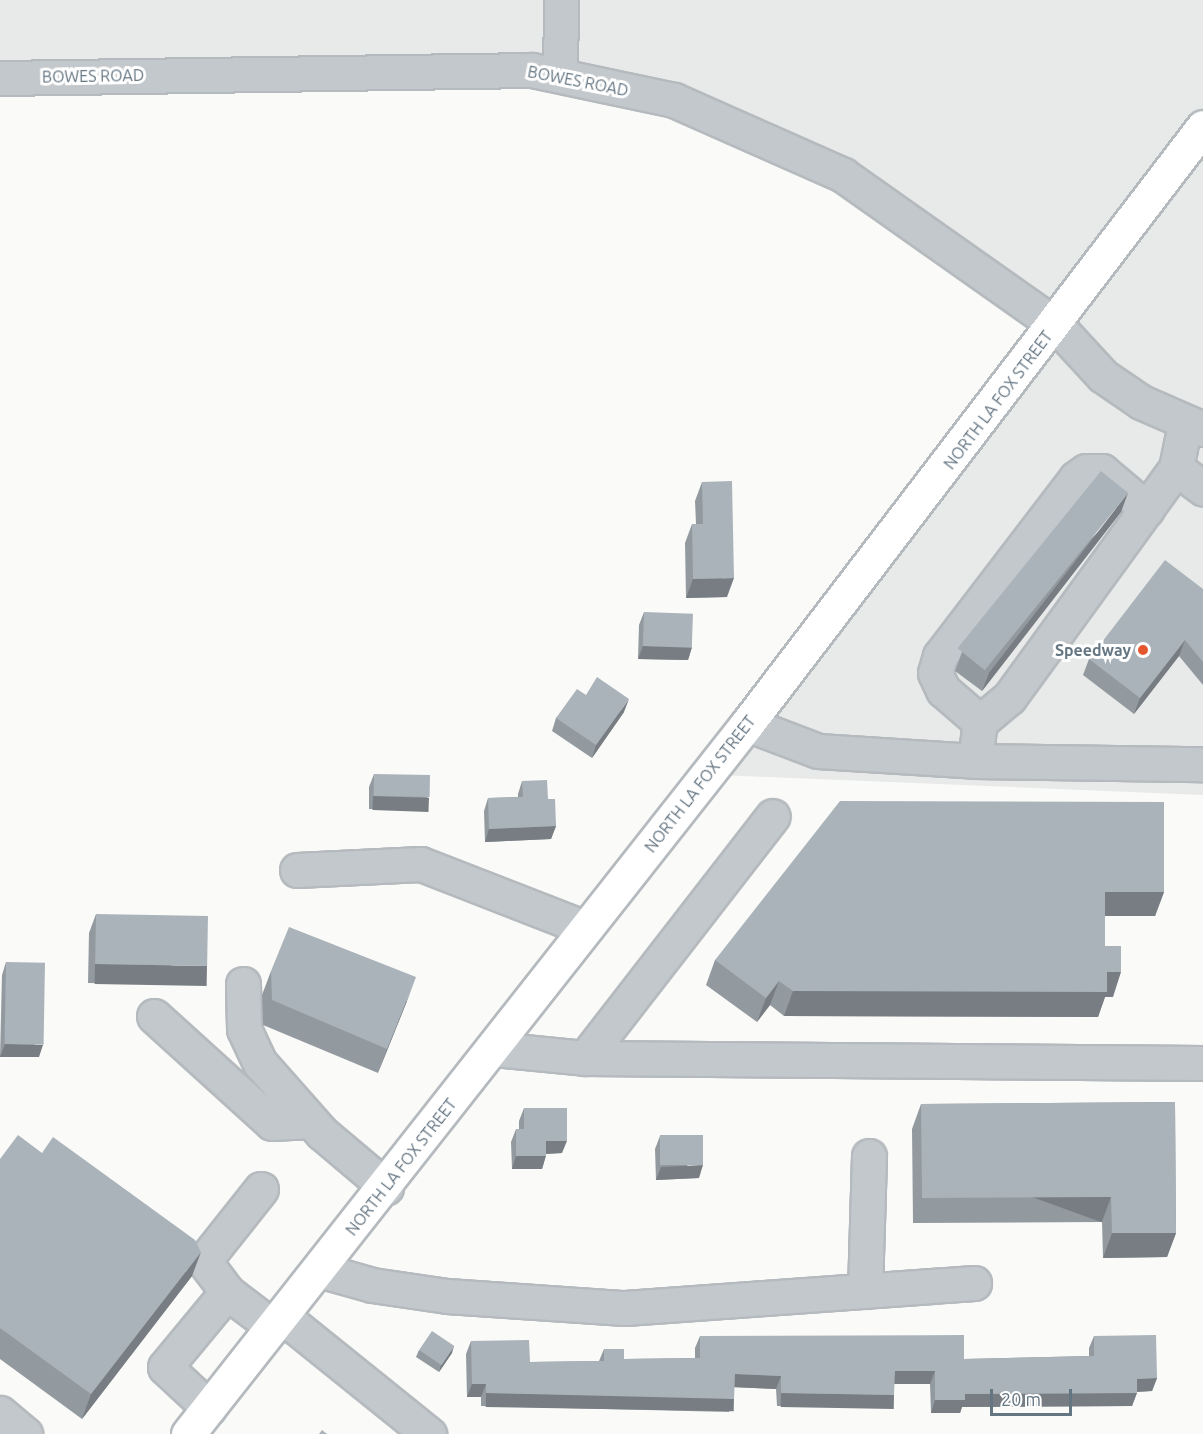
<!DOCTYPE html>
<style>
body{margin:0}
#map{position:relative;width:1203px;height:1434px;overflow:hidden;background:#fafaf8;font-family:Ubuntu,sans-serif}
div>[style]{position:absolute}
.built>*{inset:0;background:#e8e9e9}
.roads{filter:drop-shadow(2px 0 #b5babe) drop-shadow(-2px 0 #b5babe) drop-shadow(0 2px #b5babe) drop-shadow(0 -2px #b5babe)}
.minor>*{height:33px;margin:-16.5px;padding:0 16.5px;transform-origin:16.5px;border-radius:16.5px;background:#c3c8cc}
.major>*{height:33px;margin:-16.5px;padding:0 16.5px;transform-origin:16.5px;border-radius:16.5px;background:#fff}
.wall>*{inset:0;background:#929a9f}
.shaded-wall>*{inset:0;background:#777d82;transform-origin:0 0}
.building>*{inset:0;background:#aab3b9;transform-origin:0 0}
.dots>*{width:16px;height:16px;translate:-50% -50%;box-sizing:border-box;border:3px solid #fff;border-radius:50%}
span{translate:-50% -50%;white-space:nowrap;text-align:center;line-height:1.15;-webkit-text-stroke:6px #fff;paint-order:stroke}
.street-label{font-size:16px;color:#657683}
.poi-label{font-size:16px;color:#657683;font-weight:700}
.right{translate:-100% -50%;text-align:right}
.scale{position:absolute;left:990px;top:1389px;width:82px;height:27px;box-sizing:border-box;border:3px solid #657683;border-top:0;padding-left:8px;font-size:18px;line-height:21px;white-space:nowrap;color:#657683;-webkit-text-stroke:4px #fff;paint-order:stroke}
</style>
<div id="map">
<div class="built">
<i style="clip-path:polygon(0 0,1203px 0,1203px 117px,1052px 310px,848px 166px,526px 58px,0 61px)"></i>
<i style="clip-path:polygon(1203px 140px,1203px 795px,718px 775px)"></i>
</div>
<div class="roads">
<div class="minor">
<i style="left:560px;top:75px;width:75px;rotate:-89.2deg"></i>
<i style="left:0;top:78px;width:532px;rotate:-0.86deg"></i>
<i style="left:532px;top:70px;width:145px;rotate:11.9deg"></i>
<i style="left:674px;top:100px;width:185px;rotate:23.9deg"></i>
<i style="left:843px;top:175px;width:261px;rotate:35.2deg"></i>
<i style="left:1056px;top:325px;width:69px;rotate:47.3deg"></i>
<i style="left:1103px;top:376px;width:46px;rotate:34.4deg"></i>
<i style="left:1141px;top:402px;width:68px;rotate:23.5deg"></i>
<i style="left:1176px;top:468px;width:34px;rotate:37deg"></i>
<i style="left:980px;top:722px;width:49px;rotate:-139.1deg"></i>
<i style="left:943px;top:690px;width:19px;rotate:-115deg"></i>
<i style="left:935px;top:673px;width:18px;rotate:-74deg"></i>
<i style="left:940px;top:656px;width:224px;rotate:-52.6deg"></i>
<i style="left:1076px;top:478px;width:12px;rotate:-35deg"></i>
<i style="left:1086px;top:471px;width:16px"></i>
<i style="left:1102px;top:471px;width:59px;rotate:40.2deg"></i>
<i style="left:747px;top:724px;width:76px;rotate:20.8deg"></i>
<i style="left:818px;top:751px;width:157px;rotate:3.6deg"></i>
<i style="left:975px;top:761px;width:228px;rotate:0.8deg"></i>
<i style="left:975px;top:761px;width:39px;rotate:-83deg"></i>
<i style="left:980px;top:722px;width:38px;rotate:-40deg"></i>
<i style="left:1009px;top:698px;width:284px;rotate:-54deg"></i>
<i style="left:1176px;top:468px;width:45px;rotate:-78.4deg"></i>
<i style="left:297px;top:870px;width:124px;rotate:-2.8deg"></i>
<i style="left:421px;top:864px;width:176px;rotate:21.3deg"></i>
<i style="left:243px;top:984px;width:45px;rotate:88.7deg"></i>
<i style="left:244px;top:1029px;width:38px;rotate:65deg"></i>
<i style="left:260px;top:1063px;width:94px;rotate:48.5deg"></i>
<i style="left:322px;top:1133px;width:84px;rotate:40.2deg"></i>
<i style="left:154px;top:1016px;width:159px;rotate:42.2deg"></i>
<i style="left:272px;top:1123px;width:39px;rotate:-3deg"></i>
<i style="left:494px;top:1049px;width:91px;rotate:5.6deg"></i>
<i style="left:585px;top:1058px;width:618px;rotate:0.46deg"></i>
<i style="left:585px;top:1058px;width:306px;rotate:-52.2deg"></i>
<i style="left:261px;top:1189px;width:92px;rotate:128.4deg"></i>
<i style="left:204px;top:1261px;width:39px;rotate:53deg"></i>
<i style="left:227px;top:1292px;width:58px;rotate:37.3deg"></i>
<i style="left:319px;top:1270px;width:55px;rotate:15.8deg"></i>
<i style="left:372px;top:1285px;width:76px;rotate:8.3deg"></i>
<i style="left:447px;top:1296px;width:178px;rotate:3.9deg"></i>
<i style="left:625px;top:1308px;width:350px;rotate:-4.1deg"></i>
<i style="left:865px;top:1291px;width:135px;rotate:-88.3deg"></i>
<i style="left:282px;top:1316px;width:189px;rotate:38.8deg"></i>
<i style="left:209px;top:1408px;width:60px;rotate:-137deg"></i>
<i style="left:165px;top:1367px;width:97px;rotate:-50.4deg"></i>
<i style="left:0;top:1413px;width:33px;rotate:40deg"></i>
</div>
<div class="major">
<i style="left:188px;top:1434px;width:904px;rotate:-51.79deg"></i>
<i style="left:747px;top:724px;width:751px;rotate:-52.63deg"></i>
</div>
</div>
<div class="wall">
<i style="clip-path:polygon(702px 482px,727px 597px,686px 598px,685px 543px,692px 524px,696px 524px,695px 501px)"></i>
<i style="clip-path:polygon(1121px 512px,982px 691px,955px 671px,962px 652px)"></i>
<i style="clip-path:polygon(1203px 589px,1203px 685px,1179px 656px,1134px 714px,1083px 675px,1089px 659px)"></i>
<i style="clip-path:polygon(644px 612px,692px 647px,688px 660px,638px 659px,639px 625px)"></i>
<i style="clip-path:polygon(586px 695px,624px 712px,592px 758px,552px 731px,556px 718px)"></i>
<i style="clip-path:polygon(374px 774px,429px 798px,425px 811px,369px 809px,369px 787px)"></i>
<i style="clip-path:polygon(522px 781px,548px 799px,556px 826px,551px 839px,485px 842px,484px 811px,488px 798px,518px 797px,518px 794px)"></i>
<i style="clip-path:polygon(1164px 892px,1155px 916px,1105px 916px,1105px 946px,1113px 997px,1105px 997px,1098px 1017px,784px 1016px,770px 1005px,757px 1022px,706px 985px,715px 960px)"></i>
<i style="clip-path:polygon(96px 914px,200px 985px,88px 983px,89px 933px)"></i>
<i style="clip-path:polygon(6px 962px,39px 1057px,0 1057px,2px 975px)"></i>
<i style="clip-path:polygon(271px 971px,407px 1001px,378px 1073px,263px 1025px,262px 995px)"></i>
<i style="clip-path:polygon(1175px 1102px,1176px 1233px,1167px 1257px,1103px 1258px,1102px 1222px,913px 1223px,912px 1129px,921px 1104px)"></i>
<i style="clip-path:polygon(524px 1108px,562px 1153px,546px 1154px,542px 1169px,512px 1169px,511px 1142px,516px 1129px,519px 1129px,519px 1121px)"></i>
<i style="clip-path:polygon(660px 1136px,699px 1178px,656px 1180px,655px 1149px)"></i>
<i style="clip-path:polygon(0 1159px,192px 1276px,82px 1419px,0 1359px)"></i>
<i style="clip-path:polygon(700px 1336px,964px 1359px,1089px 1356px,1089px 1348px,1094px 1336px,1157px 1378px,1152px 1391px,1137px 1392px,1132px 1406px,962px 1407px,960px 1413px,931px 1413px,930px 1384px,894px 1384px,889px 1408px,777px 1406px,776px 1389px,734px 1387px,734px 1399px,729px 1412px,481px 1406px,481px 1397px,467px 1397px,466px 1354px,471px 1341px,530px 1362px,599px 1361px,604px 1349px,624px 1359px,695px 1358px,695px 1348px)"></i>
<i style="clip-path:polygon(419px 1350px,452px 1353px,439px 1372px,416px 1357px)"></i>
</div>
<div class="shaded-wall">
<i style="clip-path:polygon(1128px 493px,1121px 512px,982px 691px,989px 673px)"></i>
<i style="clip-path:polygon(734px 578px,727px 597px,686px 598px,693px 579px)"></i>
<i style="clip-path:polygon(1185px 640px,1179px 656px,1134px 714px,1140px 698px)"></i>
<i style="clip-path:polygon(643px 646px,692px 647px,688px 660px,638px 659px)"></i>
<i style="clip-path:polygon(629px 699px,624px 712px,592px 758px,596px 745px)"></i>
<i style="left:373px;top:796px;width:56px;height:14px;rotate:2deg"></i>
<i style="clip-path:polygon(556px 826px,551px 839px,485px 842px,489px 829px)"></i>
<i style="clip-path:polygon(1105px 892px,1164px 892px,1155px 916px,1096px 916px)"></i>
<i style="left:95px;top:964px;width:112px;height:20px;rotate:1deg"></i>
<i style="clip-path:polygon(1107px 972px,1121px 972px,1113px 997px,1105px 997px,1098px 1017px,784px 1016px,793px 991px)"></i>
<i style="clip-path:polygon(416px 977px,407px 1001px,378px 1073px,387px 1049px)"></i>
<i style="clip-path:polygon(779px 981px,770px 1005px,757px 1022px,766px 998px)"></i>
<i style="clip-path:polygon(5px 1044px,43px 1045px,39px 1057px,0 1057px)"></i>
<i style="clip-path:polygon(546px 1141px,567px 1141px,562px 1153px,542px 1154px)"></i>
<i style="clip-path:polygon(516px 1156px,546px 1156px,542px 1169px,512px 1169px)"></i>
<i style="clip-path:polygon(703px 1165px,699px 1178px,656px 1180px,661px 1167px)"></i>
<i style="left:1111px;top:1197px;width:27px;height:189px;rotate:110deg"></i>
<i style="clip-path:polygon(1112px 1233px,1176px 1233px,1167px 1257px,1103px 1258px)"></i>
<i style="clip-path:polygon(201px 1252px,192px 1276px,82px 1419px,91px 1394px)"></i>
<i style="clip-path:polygon(454px 1346px,452px 1353px,439px 1372px,441px 1365px)"></i>
<i style="clip-path:polygon(895px 1371px,935px 1371px,930px 1384px,890px 1384px)"></i>
<i style="clip-path:polygon(735px 1374px,781px 1376px,776px 1389px,730px 1387px)"></i>
<i style="clip-path:polygon(1157px 1378px,1152px 1391px,1132px 1392px,1137px 1379px)"></i>
<i style="clip-path:polygon(472px 1384px,486px 1384px,481px 1397px,467px 1397px)"></i>
<i style="left:486px;top:1393px;width:248px;height:14px;rotate:1deg"></i>
<i style="left:781px;top:1393px;width:113px;height:14px;rotate:1deg"></i>
<i style="clip-path:polygon(1137px 1393px,1132px 1406px,962px 1407px,960px 1413px,931px 1413px,935px 1400px,965px 1394px)"></i>
</div>
<div class="building">
<i style="left:1101px;top:471px;width:35px;height:228px;rotate:39deg"></i>
<i style="clip-path:polygon(732px 481px,734px 578px,693px 579px,692px 524px,703px 524px,702px 482px)"></i>
<i style="clip-path:polygon(1165px 560px,1203px 589px,1203px 662px,1185px 640px,1140px 698px,1089px 659px)"></i>
<i style="left:644px;top:612px;width:49px;height:34px;rotate:2deg"></i>
<i style="clip-path:polygon(597px 677px,629px 699px,596px 745px,556px 718px,577px 689px,586px 695px)"></i>
<i style="left:374px;top:774px;width:56px;height:22px;rotate:1deg"></i>
<i style="clip-path:polygon(547px 780px,548px 799px,555px 799px,556px 826px,489px 829px,488px 798px,523px 797px,522px 781px)"></i>
<i style="clip-path:polygon(840px 801px,1164px 802px,1164px 892px,1105px 892px,1105px 946px,1121px 946px,1121px 972px,1107px 972px,1107px 992px,793px 991px,779px 981px,766px 998px,715px 960px)"></i>
<i style="left:96px;top:914px;width:112px;height:50px;rotate:1deg"></i>
<i style="clip-path:polygon(289px 927px,416px 977px,387px 1049px,272px 1000px,271px 971px)"></i>
<i style="left:6px;top:962px;width:39px;height:82px;rotate:1deg"></i>
<i style="clip-path:polygon(1175px 1102px,1176px 1233px,1112px 1233px,1111px 1197px,922px 1198px,921px 1104px)"></i>
<i style="clip-path:polygon(524px 1108px,567px 1108px,567px 1141px,546px 1141px,546px 1156px,516px 1156px,516px 1129px,524px 1129px)"></i>
<i style="clip-path:polygon(18px 1135px,42px 1153px,53px 1137px,195px 1240px,201px 1252px,91px 1394px,0 1328px,0 1159px)"></i>
<i style="left:703px;top:1135px;width:30px;height:43px;rotate:90deg"></i>
<i style="left:432px;top:1331px;width:27px;height:23px;rotate:34deg"></i>
<i style="clip-path:polygon(964px 1335px,964px 1359px,1094px 1356px,1094px 1336px,1156px 1335px,1157px 1378px,1137px 1379px,1137px 1393px,965px 1394px,965px 1400px,935px 1400px,935px 1371px,895px 1371px,894px 1395px,781px 1393px,781px 1376px,735px 1374px,734px 1399px,486px 1393px,486px 1384px,472px 1384px,471px 1341px,529px 1340px,530px 1362px,604px 1361px,604px 1349px,624px 1349px,624px 1359px,700px 1358px,700px 1336px)"></i>
<i style="clip-path:polygon(322px 1430px,327px 1434px,319px 1434px)"></i>
</div>
<div class="dots">
<i style="left:1143px;top:650px;background:#e4572e"></i>
</div>
<div class="street-label">
<span style="left:93px;top:76px;rotate:-1deg">BOWES ROAD</span>
<span style="left:578px;top:81px;rotate:11deg">BOWES ROAD</span>
<span style="left:998px;top:400px;rotate:-53deg">NORTH LA FOX STREET</span>
<span style="left:700px;top:784px;rotate:-52deg">NORTH LA FOX STREET</span>
<span style="left:401px;top:1167px;rotate:-52deg">NORTH LA FOX STREET</span>
</div>
<div class="poi-label">
<span class="right" style="left:1131px;top:650px">Speedway</span>
</div>
<div class="scale">20 m</div>
</div>
